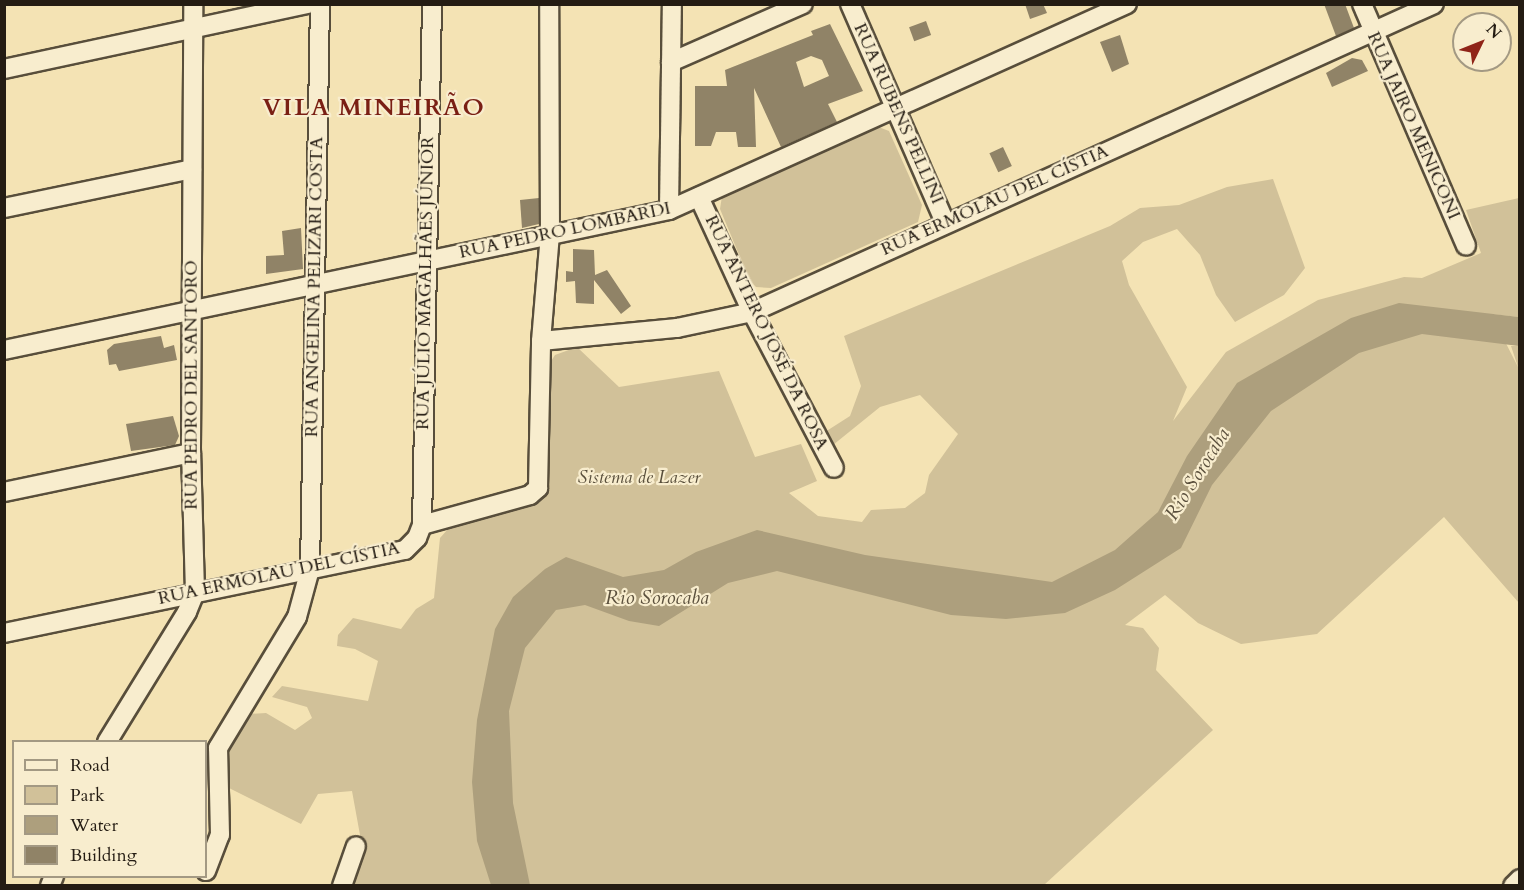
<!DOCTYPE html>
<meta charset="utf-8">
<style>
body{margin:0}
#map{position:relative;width:1524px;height:890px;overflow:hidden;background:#f4e3b4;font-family:Cardo,serif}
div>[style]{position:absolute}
.green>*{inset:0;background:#d1c199}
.water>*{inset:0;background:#ad9f7d}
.building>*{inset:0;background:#908367;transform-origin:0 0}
.roads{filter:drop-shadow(2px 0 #584e3b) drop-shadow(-2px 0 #584e3b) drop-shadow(0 2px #584e3b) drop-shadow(0 -2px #584e3b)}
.minor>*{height:18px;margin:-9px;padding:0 9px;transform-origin:9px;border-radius:9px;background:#f8edce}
span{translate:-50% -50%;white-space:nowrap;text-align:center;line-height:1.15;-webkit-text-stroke:4.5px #f8edce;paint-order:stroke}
.street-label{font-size:18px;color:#241c13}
.park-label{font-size:18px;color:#584e3b;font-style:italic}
.water-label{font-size:20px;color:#5b503d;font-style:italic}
.district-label{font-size:24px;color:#7a1f14;font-weight:700;letter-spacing:1.5px}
.frame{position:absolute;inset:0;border:6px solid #241c13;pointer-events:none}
.legend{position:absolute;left:12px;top:740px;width:195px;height:138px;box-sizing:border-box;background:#f8edce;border:2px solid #a39983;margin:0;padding:8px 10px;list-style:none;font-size:18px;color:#241c13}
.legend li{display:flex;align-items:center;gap:12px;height:30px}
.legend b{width:30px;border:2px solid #a39983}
.north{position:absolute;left:1452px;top:12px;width:60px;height:60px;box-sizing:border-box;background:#f8edce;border:2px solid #a39983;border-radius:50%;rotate:47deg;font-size:16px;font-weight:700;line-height:24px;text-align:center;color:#241c13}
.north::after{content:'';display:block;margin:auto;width:21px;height:27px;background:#8f2418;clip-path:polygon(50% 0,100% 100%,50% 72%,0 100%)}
</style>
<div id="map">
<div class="green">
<i style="clip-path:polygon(876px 126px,889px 131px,922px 205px,918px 222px,771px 288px,756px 287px,750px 281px,720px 209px,722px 196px)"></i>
<i style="clip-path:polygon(1273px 179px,1305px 268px,1284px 295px,1235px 322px,1216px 295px,1200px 255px,1177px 229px,1143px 242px,1122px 261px,1129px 285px,1187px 387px,1173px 421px,1226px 352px,1318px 300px,1404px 277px,1422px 278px,1481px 253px,1466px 210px,1519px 198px,1519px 317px,1491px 314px,1518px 367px,1511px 346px,1519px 346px,1519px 603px,1444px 517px,1317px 634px,1241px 644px,1198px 623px,1165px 595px,1125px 625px,1143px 628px,1159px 648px,1156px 670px,1213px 730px,1044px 885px,350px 885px,362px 846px,352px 791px,318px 794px,301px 824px,223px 785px,228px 751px,248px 714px,266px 713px,295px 730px,312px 718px,307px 707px,272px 697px,282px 686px,368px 701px,378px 661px,355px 649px,337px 646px,338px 635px,353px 618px,401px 629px,416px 609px,434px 598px,440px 538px,456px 520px,534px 497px,548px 366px,555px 355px,577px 347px,619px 387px,719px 371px,755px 457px,801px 444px,817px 481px,789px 493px,818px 516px,862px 522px,871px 510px,905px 508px,925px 493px,929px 475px,958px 434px,920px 395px,880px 407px,833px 445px,825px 432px,850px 416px,861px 386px,844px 336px,1110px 226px,1140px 208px,1179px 205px,1227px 187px)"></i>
</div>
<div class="water">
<i style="clip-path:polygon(1399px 303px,1519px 317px,1519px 346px,1422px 334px,1359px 353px,1271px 411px,1212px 485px,1181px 548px,1115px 590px,1065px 613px,1006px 619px,951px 615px,777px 571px,728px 583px,659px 626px,629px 621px,585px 605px,556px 610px,525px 648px,509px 711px,513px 803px,530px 885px,491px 885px,477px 841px,472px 782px,477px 720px,495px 629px,513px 597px,545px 569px,566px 557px,623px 577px,664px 570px,696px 552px,757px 530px,865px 555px,1052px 582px,1115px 550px,1158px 512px,1187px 456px,1237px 383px,1351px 318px)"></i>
</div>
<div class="building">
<i style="clip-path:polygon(1025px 4px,1043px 4px,1047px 13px,1030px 19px)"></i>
<i style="clip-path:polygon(1324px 4px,1345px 4px,1354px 28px,1336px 36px)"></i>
<i style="left:926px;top:21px;width:15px;height:18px;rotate:70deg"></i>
<i style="clip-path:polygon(evenodd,830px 24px,863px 91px,828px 104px,837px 122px,781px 147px,754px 88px,756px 147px,738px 147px,736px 132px,716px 132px,711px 146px,695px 146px,695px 86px,727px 86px,725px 70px,813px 35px,811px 31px,830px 24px,811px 56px,822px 60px,829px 76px,804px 87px,796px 62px,811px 56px)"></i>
<i style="clip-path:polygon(1120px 35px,1129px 64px,1112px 72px,1100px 42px)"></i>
<i style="clip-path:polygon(1352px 58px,1362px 60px,1368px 71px,1332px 87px,1326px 73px)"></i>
<i style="left:1003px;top:147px;width:21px;height:15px;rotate:65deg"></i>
<i style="clip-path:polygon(539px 198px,539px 224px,522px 228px,520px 200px)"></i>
<i style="clip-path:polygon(301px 228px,303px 269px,266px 274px,266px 256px,284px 255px,282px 231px)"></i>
<i style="clip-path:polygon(573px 249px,594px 250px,595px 275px,607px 270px,631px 306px,621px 314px,594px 280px,594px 304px,576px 303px,575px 281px,566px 282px,566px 271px,573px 272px)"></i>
<i style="clip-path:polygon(161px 336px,164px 348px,174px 345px,177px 360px,119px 371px,116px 364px,109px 365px,107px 350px,114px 344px)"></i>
<i style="clip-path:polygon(173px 416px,179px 436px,175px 445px,131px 451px,126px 424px)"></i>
</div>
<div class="roads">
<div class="minor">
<i style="left:850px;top:4px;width:239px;rotate:66.5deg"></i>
<i style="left:1362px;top:4px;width:263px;rotate:66.7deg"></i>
<i style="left:671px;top:62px;width:144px;rotate:-23.7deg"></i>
<i style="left:4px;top:69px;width:311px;rotate:-12.1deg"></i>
<i style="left:699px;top:197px;width:127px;rotate:65.3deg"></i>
<i style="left:752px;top:312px;width:176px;rotate:62.3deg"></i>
<i style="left:4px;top:208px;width:192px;rotate:-11.7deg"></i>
<i style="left:669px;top:210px;width:206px;rotate:-89.2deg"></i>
<i style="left:541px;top:341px;width:137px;rotate:-5.5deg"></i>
<i style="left:677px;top:328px;width:77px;rotate:-12deg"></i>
<i style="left:752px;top:312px;width:748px;rotate:-24.3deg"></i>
<i style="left:4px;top:350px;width:680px;rotate:-11.89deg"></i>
<i style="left:669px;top:210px;width:502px;rotate:-24.22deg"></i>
<i style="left:4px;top:492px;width:191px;rotate:-11.8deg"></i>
<i style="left:422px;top:525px;width:112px;rotate:-15.5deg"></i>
<i style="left:530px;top:495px;width:11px;rotate:-41deg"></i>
<i style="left:538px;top:488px;width:147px;rotate:-88.8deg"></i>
<i style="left:541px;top:341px;width:107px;rotate:-85.2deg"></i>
<i style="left:550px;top:234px;width:230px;rotate:-90.2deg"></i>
<i style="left:4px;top:633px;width:409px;rotate:-11.7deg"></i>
<i style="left:405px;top:550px;width:17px;rotate:-45deg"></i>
<i style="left:417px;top:538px;width:14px;rotate:-69deg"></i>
<i style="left:422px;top:525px;width:521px;rotate:-88.9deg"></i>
<i style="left:107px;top:742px;width:153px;rotate:-58.4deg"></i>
<i style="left:187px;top:612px;width:22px;rotate:-68deg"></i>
<i style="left:195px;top:592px;width:142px;rotate:-91.6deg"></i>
<i style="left:191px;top:450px;width:446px;rotate:-89.7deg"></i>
<i style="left:206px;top:871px;width:39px;rotate:-69deg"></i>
<i style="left:220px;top:835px;width:87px;rotate:-91.3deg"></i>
<i style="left:218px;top:748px;width:153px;rotate:-58.9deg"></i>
<i style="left:297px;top:617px;width:50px;rotate:-74.8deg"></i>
<i style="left:310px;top:569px;width:565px;rotate:-88.99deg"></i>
<i style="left:50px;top:886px;width:11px;rotate:-68deg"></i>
<i style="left:342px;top:886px;width:42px;rotate:-70.7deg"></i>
<i style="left:1513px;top:886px;width:10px;rotate:-45deg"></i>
</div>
</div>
<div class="street-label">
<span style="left:898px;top:114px;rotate:66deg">RUA RUBENS PELLINI</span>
<span style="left:1413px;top:126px;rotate:66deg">RUA JAIRO MENICONI</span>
<span style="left:995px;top:201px;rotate:-24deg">RUA ERMOLAU DEL CÍSTIA</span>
<span style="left:565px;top:231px;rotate:-12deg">RUA PEDRO LOMBARDI</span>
<span style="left:426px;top:283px;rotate:-89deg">RUA JÚLIO MAGALHÃES JÚNIOR</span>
<span style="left:315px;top:287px;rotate:-89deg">RUA ANGELINA PELIZARI COSTA</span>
<span style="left:766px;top:333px;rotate:64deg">RUA ANTERO JOSÉ DA ROSA</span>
<span style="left:192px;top:385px;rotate:-90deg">RUA PEDRO DEL SANTORO</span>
<span style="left:279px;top:574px;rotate:-12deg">RUA ERMOLAU DEL CÍSTIA</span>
</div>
<div class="park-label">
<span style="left:639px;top:478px">Sistema de Lazer</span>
</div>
<div class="water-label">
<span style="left:1197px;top:474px;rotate:-58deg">Rio Sorocaba</span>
<span style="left:657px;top:597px">Rio Sorocaba</span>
</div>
<div class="district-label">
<span style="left:374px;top:108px">VILA MINEIRÃO</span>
</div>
<div class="frame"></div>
<ul class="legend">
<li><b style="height:8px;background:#f8edce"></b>Road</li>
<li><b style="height:16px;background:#d1c199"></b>Park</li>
<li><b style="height:16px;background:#ad9f7d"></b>Water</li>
<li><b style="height:16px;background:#908367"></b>Building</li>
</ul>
<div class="north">N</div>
</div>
